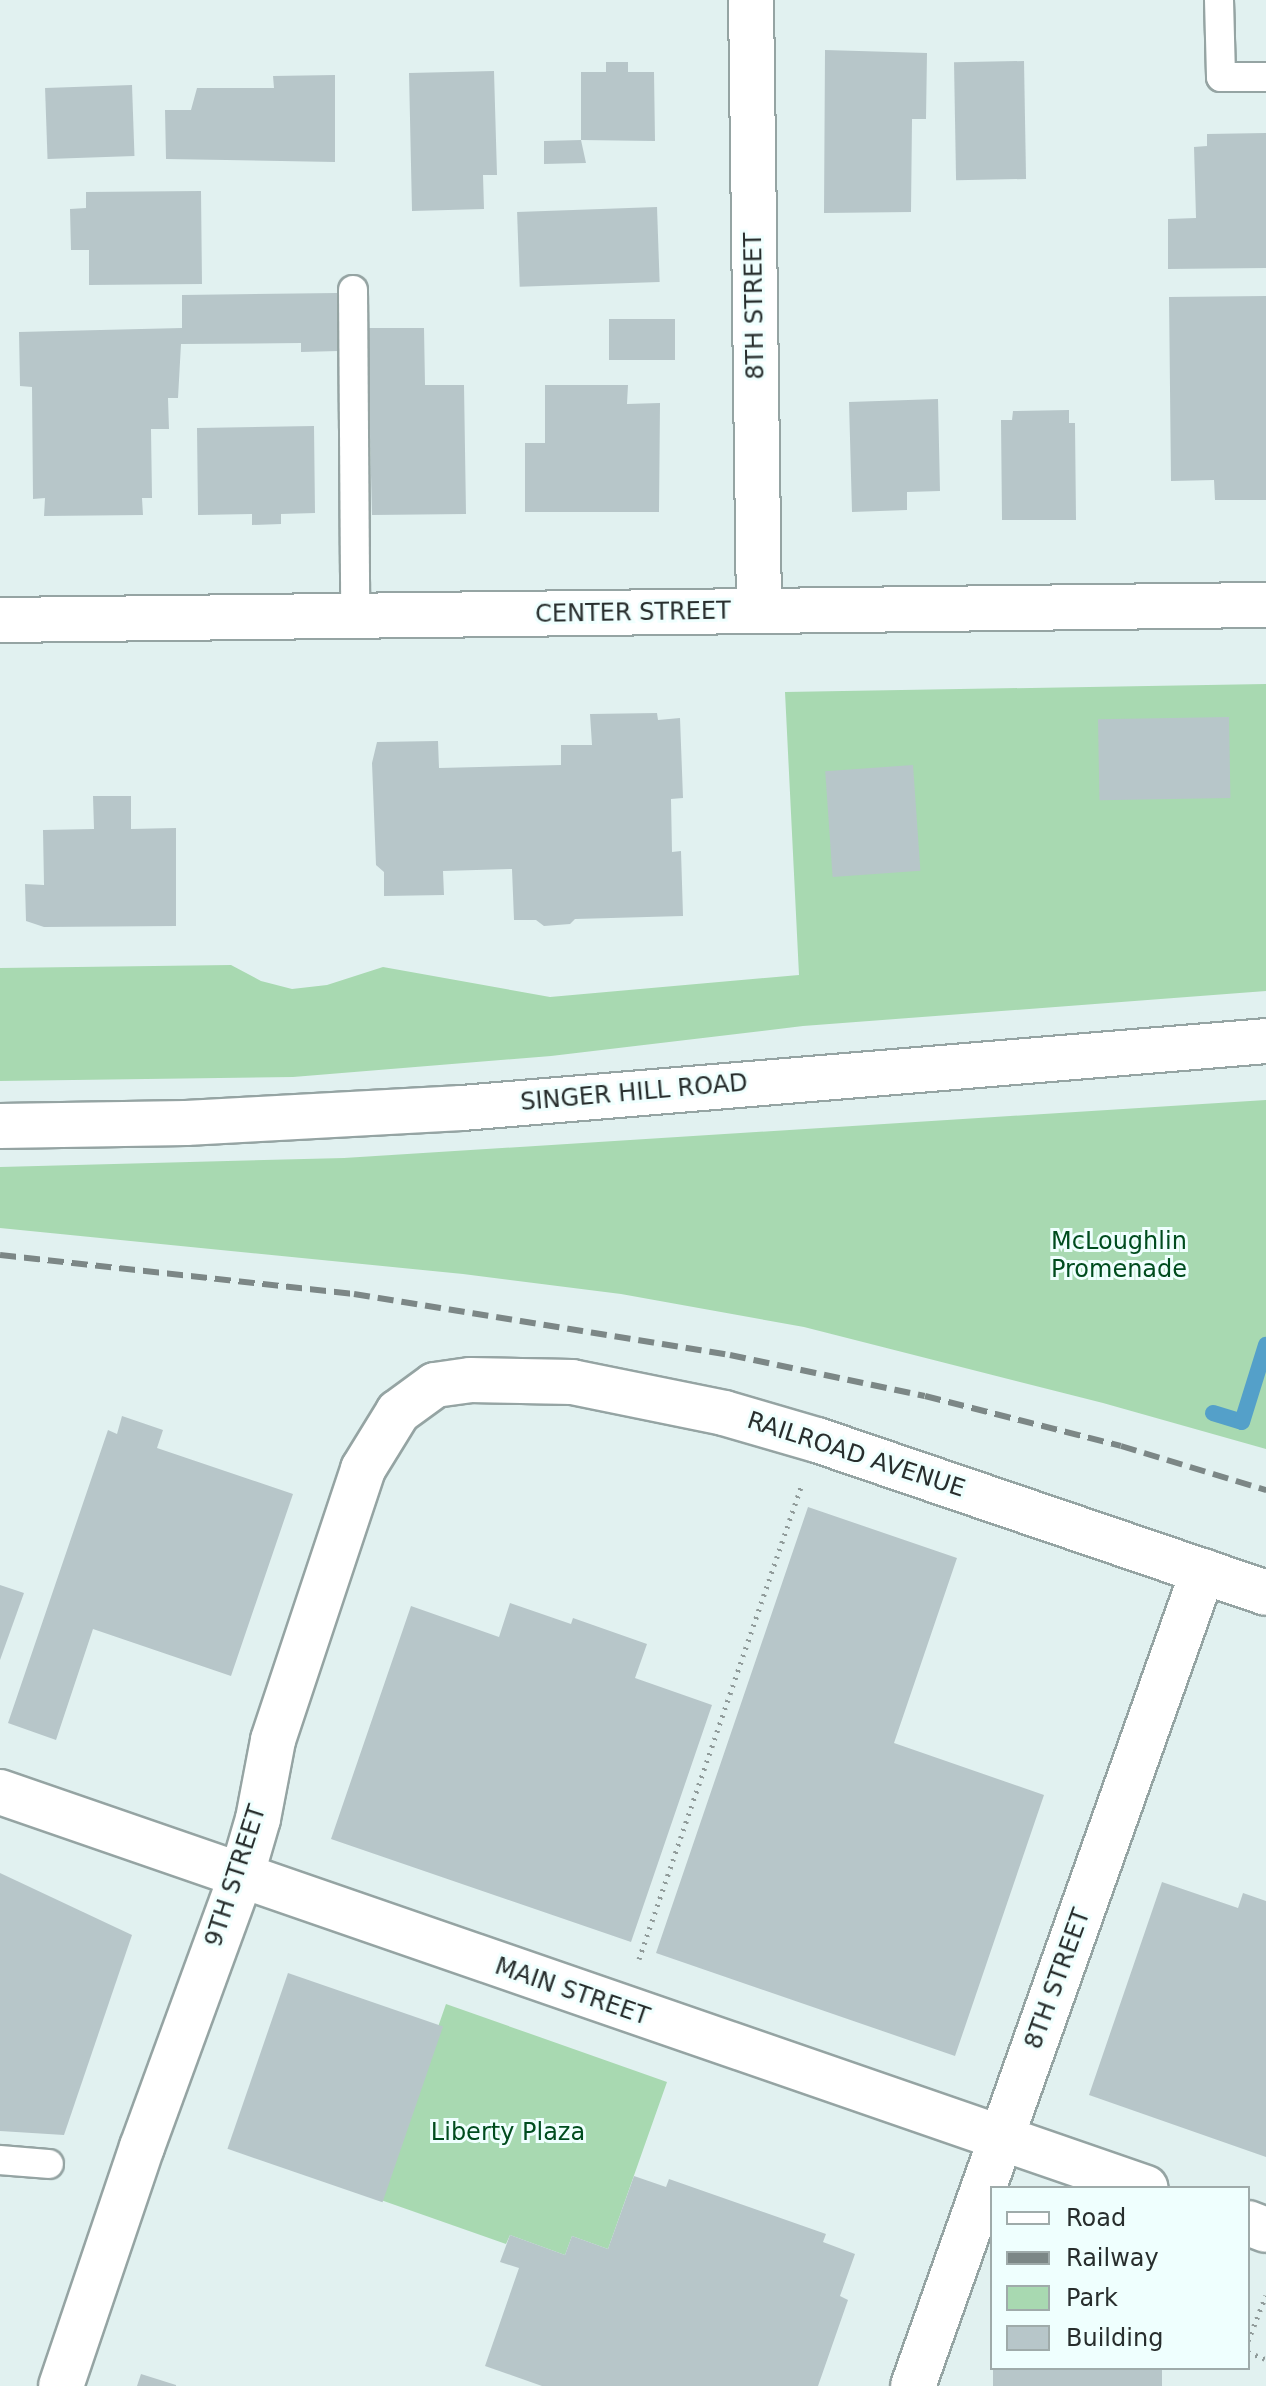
<!DOCTYPE html>
<style>
body{margin:0}
#map{position:relative;width:1266px;height:2386px;overflow:hidden;background:#e1f1f0;font-family:"DejaVu Sans",sans-serif}
div>[style]{position:absolute}
.green>*{inset:0;background:#a8d9b1}
.stream>*{height:16px;margin:-8px;padding:0 8px;transform-origin:8px;border-radius:8px;background:#54a0c9}
.building>*{inset:0;background:#b7c6c9;transform-origin:0 0}
.path>*{height:5px;margin-top:-2.5px;transform-origin:0;background:repeating-linear-gradient(90deg,#909b9a 0 2px,transparent 0 8px)}
.roads{filter:drop-shadow(2px 0 #95a4a3) drop-shadow(-2px 0 #95a4a3) drop-shadow(0 2px #95a4a3) drop-shadow(0 -2px #95a4a3)}
.service>*{height:28px;margin:-14px;padding:0 14px;transform-origin:14px;border-radius:14px;background:#fff}
.minor>*{height:44px;margin:-22px;padding:0 22px;transform-origin:22px;border-radius:22px;background:#fff}
.tertiary>*{height:44px;margin:-22px;padding:0 22px;transform-origin:22px;border-radius:22px;background:#fff}
.secondary>*{height:44px;margin:-22px;padding:0 22px;transform-origin:22px;border-radius:22px;background:#fff}
.primary>*{height:44px;margin:-22px;padding:0 22px;transform-origin:22px;border-radius:22px;background:#fff}
.rail>*{height:6px;margin-top:-3px;transform-origin:0;background:repeating-linear-gradient(90deg,#7c8786 0 16px,transparent 0 24px)}
span{translate:-50% -50%;white-space:nowrap;text-align:center;line-height:1.15;-webkit-text-stroke:6px #effffe;paint-order:stroke}
.street-label{font-size:24px;color:#282e2d}
.park-label{font-size:24px;color:#004c1e}
.legend{position:absolute;left:990px;top:2186px;width:260px;height:184px;box-sizing:border-box;background:#effffe;border:2px solid #9fabaa;margin:0;padding:10px 14px;list-style:none;font-size:24px;color:#282e2d}
.legend li{display:flex;align-items:center;gap:16px;height:40px}
.legend b{width:40px;border:2px solid #9fabaa}
</style>
<div id="map">
<div class="green">
<i style="clip-path:polygon(1266px 684px,1266px 991px,803px 1026px,551px 1056px,293px 1077px,0 1081px,0 968px,231px 965px,261px 981px,292px 989px,327px 985px,383px 967px,550px 997px,799px 975px,785px 692px)"></i>
<i style="clip-path:polygon(1266px 1100px,1266px 1449px,1103px 1403px,804px 1327px,621px 1294px,463px 1274px,0 1228px,0 1167px,344px 1158px)"></i>
<i style="clip-path:polygon(446px 2004px,667px 2082px,608px 2249px,572px 2236px,565px 2255px,510px 2235px,506px 2244px,378px 2199px)"></i>
</div>
<div class="stream">
<i style="left:1213px;top:1413px;width:30px;rotate:17deg"></i>
<i style="left:1242px;top:1422px;width:81px;rotate:-72.7deg"></i>
</div>
<div class="building">
<i style="clip-path:polygon(825px 50px,927px 53px,926px 119px,912px 119px,911px 212px,824px 213px)"></i>
<i style="left:1024px;top:61px;width:118px;height:70px;rotate:89deg"></i>
<i style="clip-path:polygon(606px 62px,628px 62px,628px 72px,654px 72px,655px 141px,581px 140px,586px 163px,544px 164px,544px 141px,581px 140px,581px 72px,606px 72px)"></i>
<i style="clip-path:polygon(494px 71px,497px 175px,483px 175px,484px 209px,412px 211px,409px 73px)"></i>
<i style="clip-path:polygon(335px 75px,335px 162px,166px 159px,165px 110px,191px 110px,197px 88px,274px 88px,273px 76px)"></i>
<i style="left:132px;top:85px;width:71px;height:87px;rotate:88deg"></i>
<i style="clip-path:polygon(1266px 133px,1266px 268px,1168px 269px,1168px 219px,1196px 218px,1194px 147px,1207px 146px,1207px 134px)"></i>
<i style="clip-path:polygon(201px 191px,202px 284px,89px 285px,89px 250px,71px 250px,70px 209px,86px 208px,86px 192px)"></i>
<i style="left:657px;top:207px;width:75px;height:140px;rotate:88deg"></i>
<i style="clip-path:polygon(337px 293px,338px 351px,301px 352px,301px 343px,181px 344px,178px 398px,168px 398px,169px 429px,151px 429px,152px 498px,142px 498px,143px 515px,44px 516px,45px 498px,33px 499px,32px 387px,20px 386px,19px 332px,182px 328px,182px 295px)"></i>
<i style="clip-path:polygon(1266px 296px,1266px 500px,1215px 500px,1214px 480px,1171px 481px,1169px 297px)"></i>
<i style="left:675px;top:319px;width:41px;height:66px;rotate:90deg"></i>
<i style="clip-path:polygon(360px 328px,424px 328px,425px 385px,464px 385px,466px 514px,372px 515px,369px 394px,362px 394px)"></i>
<i style="clip-path:polygon(545px 385px,628px 385px,627px 404px,660px 403px,659px 512px,525px 512px,525px 443px,545px 443px)"></i>
<i style="clip-path:polygon(938px 399px,940px 491px,907px 492px,907px 510px,852px 512px,849px 402px)"></i>
<i style="clip-path:polygon(1069px 410px,1069px 423px,1075px 423px,1076px 520px,1002px 520px,1001px 420px,1012px 420px,1013px 411px)"></i>
<i style="clip-path:polygon(314px 426px,315px 513px,281px 514px,281px 524px,252px 525px,252px 514px,198px 515px,197px 428px)"></i>
<i style="clip-path:polygon(657px 713px,658px 720px,680px 718px,683px 798px,671px 799px,672px 852px,681px 851px,683px 916px,575px 919px,570px 924px,544px 926px,536px 920px,514px 920px,512px 869px,443px 871px,444px 895px,384px 896px,384px 872px,376px 865px,372px 763px,377px 742px,438px 741px,439px 768px,561px 765px,561px 745px,592px 745px,590px 714px)"></i>
<i style="left:1229px;top:717px;width:81px;height:131px;rotate:89deg"></i>
<i style="left:913px;top:765px;width:106px;height:88px;rotate:86deg"></i>
<i style="clip-path:polygon(93px 796px,131px 796px,131px 829px,176px 828px,176px 926px,44px 927px,26px 921px,25px 884px,44px 885px,43px 830px,94px 829px)"></i>
<i style="clip-path:polygon(122px 1416px,163px 1430px,157px 1448px,293px 1494px,231px 1676px,93px 1629px,56px 1740px,8px 1723px,108px 1430px,117px 1434px)"></i>
<i style="clip-path:polygon(808px 1507px,957px 1558px,894px 1743px,1044px 1795px,955px 2056px,656px 1953px)"></i>
<i style="clip-path:polygon(0 1585px,24px 1593px,0 1660px)"></i>
<i style="clip-path:polygon(510px 1603px,571px 1624px,573px 1618px,647px 1644px,635px 1678px,712px 1705px,631px 1942px,331px 1839px,411px 1606px,499px 1637px)"></i>
<i style="clip-path:polygon(0 1873px,132px 1935px,64px 2135px,0 2131px)"></i>
<i style="clip-path:polygon(1162px 1882px,1238px 1908px,1243px 1893px,1266px 1901px,1266px 2157px,1089px 2095px)"></i>
<i style="left:288px;top:1973px;width:164px;height:186px;rotate:19deg"></i>
<i style="clip-path:polygon(634px 2176px,666px 2187px,669px 2179px,826px 2234px,823px 2242px,855px 2254px,840px 2296px,848px 2300px,818px 2386px,542px 2386px,485px 2366px,519px 2268px,500px 2262px,510px 2235px,565px 2255px,572px 2236px,608px 2249px)"></i>
<i style="left:993px;top:2368px;width:169px;height:19px"></i>
<i style="clip-path:polygon(141px 2374px,176px 2385px,176px 2386px,137px 2386px)"></i>
</div>
<div class="path">
<i style="left:639px;top:1959px;width:502px;rotate:-71.06deg"></i>
<i style="left:1248px;top:2341px;width:49px;rotate:-68.6deg"></i>
<i style="left:1248px;top:2352px;width:18px;rotate:22deg"></i>
</div>
<div class="roads">
<div class="service">
<i style="left:1219px;top:0;width:77px;rotate:88.5deg"></i>
<i style="left:1221px;top:77px;width:45px"></i>
<i style="left:353px;top:290px;width:326px;rotate:89.6deg"></i>
<i style="left:0;top:2160px;width:49px;rotate:4.7deg"></i>
</div>
<div class="minor">
<i style="left:751px;top:0;width:611px;rotate:89.25deg"></i>
<i style="left:61px;top:2386px;width:252px;rotate:-71.3deg"></i>
<i style="left:142px;top:2147px;width:288px;rotate:-69.9deg"></i>
<i style="left:913px;top:2386px;width:865px;rotate:-70.41deg"></i>
</div>
<div class="tertiary">
<i style="left:0;top:620px;width:1266px;rotate:-0.68deg"></i>
</div>
<div class="secondary">
<i style="left:0;top:1792px;width:1212px;rotate:19.06deg"></i>
<i style="left:241px;top:1877px;width:60px;rotate:-73.7deg"></i>
<i style="left:258px;top:1819px;width:80px;rotate:-79.2deg"></i>
<i style="left:273px;top:1740px;width:286px;rotate:-71.6deg"></i>
<i style="left:363px;top:1469px;width:67px;rotate:-58.4deg"></i>
<i style="left:398px;top:1412px;width:46px;rotate:-36.1deg"></i>
<i style="left:435px;top:1385px;width:35px;rotate:-8deg"></i>
<i style="left:470px;top:1380px;width:102px;rotate:1.1deg"></i>
<i style="left:572px;top:1382px;width:155px;rotate:11.5deg"></i>
<i style="left:724px;top:1413px;width:97px;rotate:16.2deg"></i>
<i style="left:817px;top:1440px;width:474px;rotate:18.8deg"></i>
<i style="left:1248px;top:2223px;width:19px;rotate:21deg"></i>
</div>
<div class="primary">
<i style="left:0;top:1126px;width:186px;rotate:-0.9deg"></i>
<i style="left:186px;top:1123px;width:276px;rotate:-3.1deg"></i>
<i style="left:462px;top:1108px;width:807px;rotate:-4.76deg"></i>
</div>
</div>
<div class="rail">
<i style="left:0;top:1255px;width:356px;rotate:6.3deg"></i>
<i style="left:354px;top:1294px;width:381px;rotate:9.2deg"></i>
<i style="left:730px;top:1355px;width:199px;rotate:11.9deg"></i>
<i style="left:925px;top:1396px;width:202px;rotate:14.3deg"></i>
<i style="left:1121px;top:1446px;width:152px;rotate:16.9deg"></i>
</div>
<div class="street-label">
<span style="left:755px;top:306px;rotate:-91deg">8TH STREET</span>
<span style="left:633px;top:613px;rotate:-1deg">CENTER STREET</span>
<span style="left:634px;top:1093px;rotate:-5deg">SINGER HILL ROAD</span>
<span style="left:856px;top:1455px;rotate:18deg">RAILROAD AVENUE</span>
<span style="left:236px;top:1876px;rotate:-72deg">9TH STREET</span>
<span style="left:1058px;top:1979px;rotate:-70deg">8TH STREET</span>
<span style="left:572px;top:1992px;rotate:19deg">MAIN STREET</span>
</div>
<div class="park-label">
<span style="left:1119px;top:1256px">McLoughlin<br>Promenade</span>
<span style="left:508px;top:2133px">Liberty Plaza</span>
</div>
<ul class="legend">
<li><b style="height:10px;background:#fff"></b>Road</li>
<li><b style="height:10px;background:#7c8786"></b>Railway</li>
<li><b style="height:22px;background:#a8d9b1"></b>Park</li>
<li><b style="height:22px;background:#b7c6c9"></b>Building</li>
</ul>
</div>
